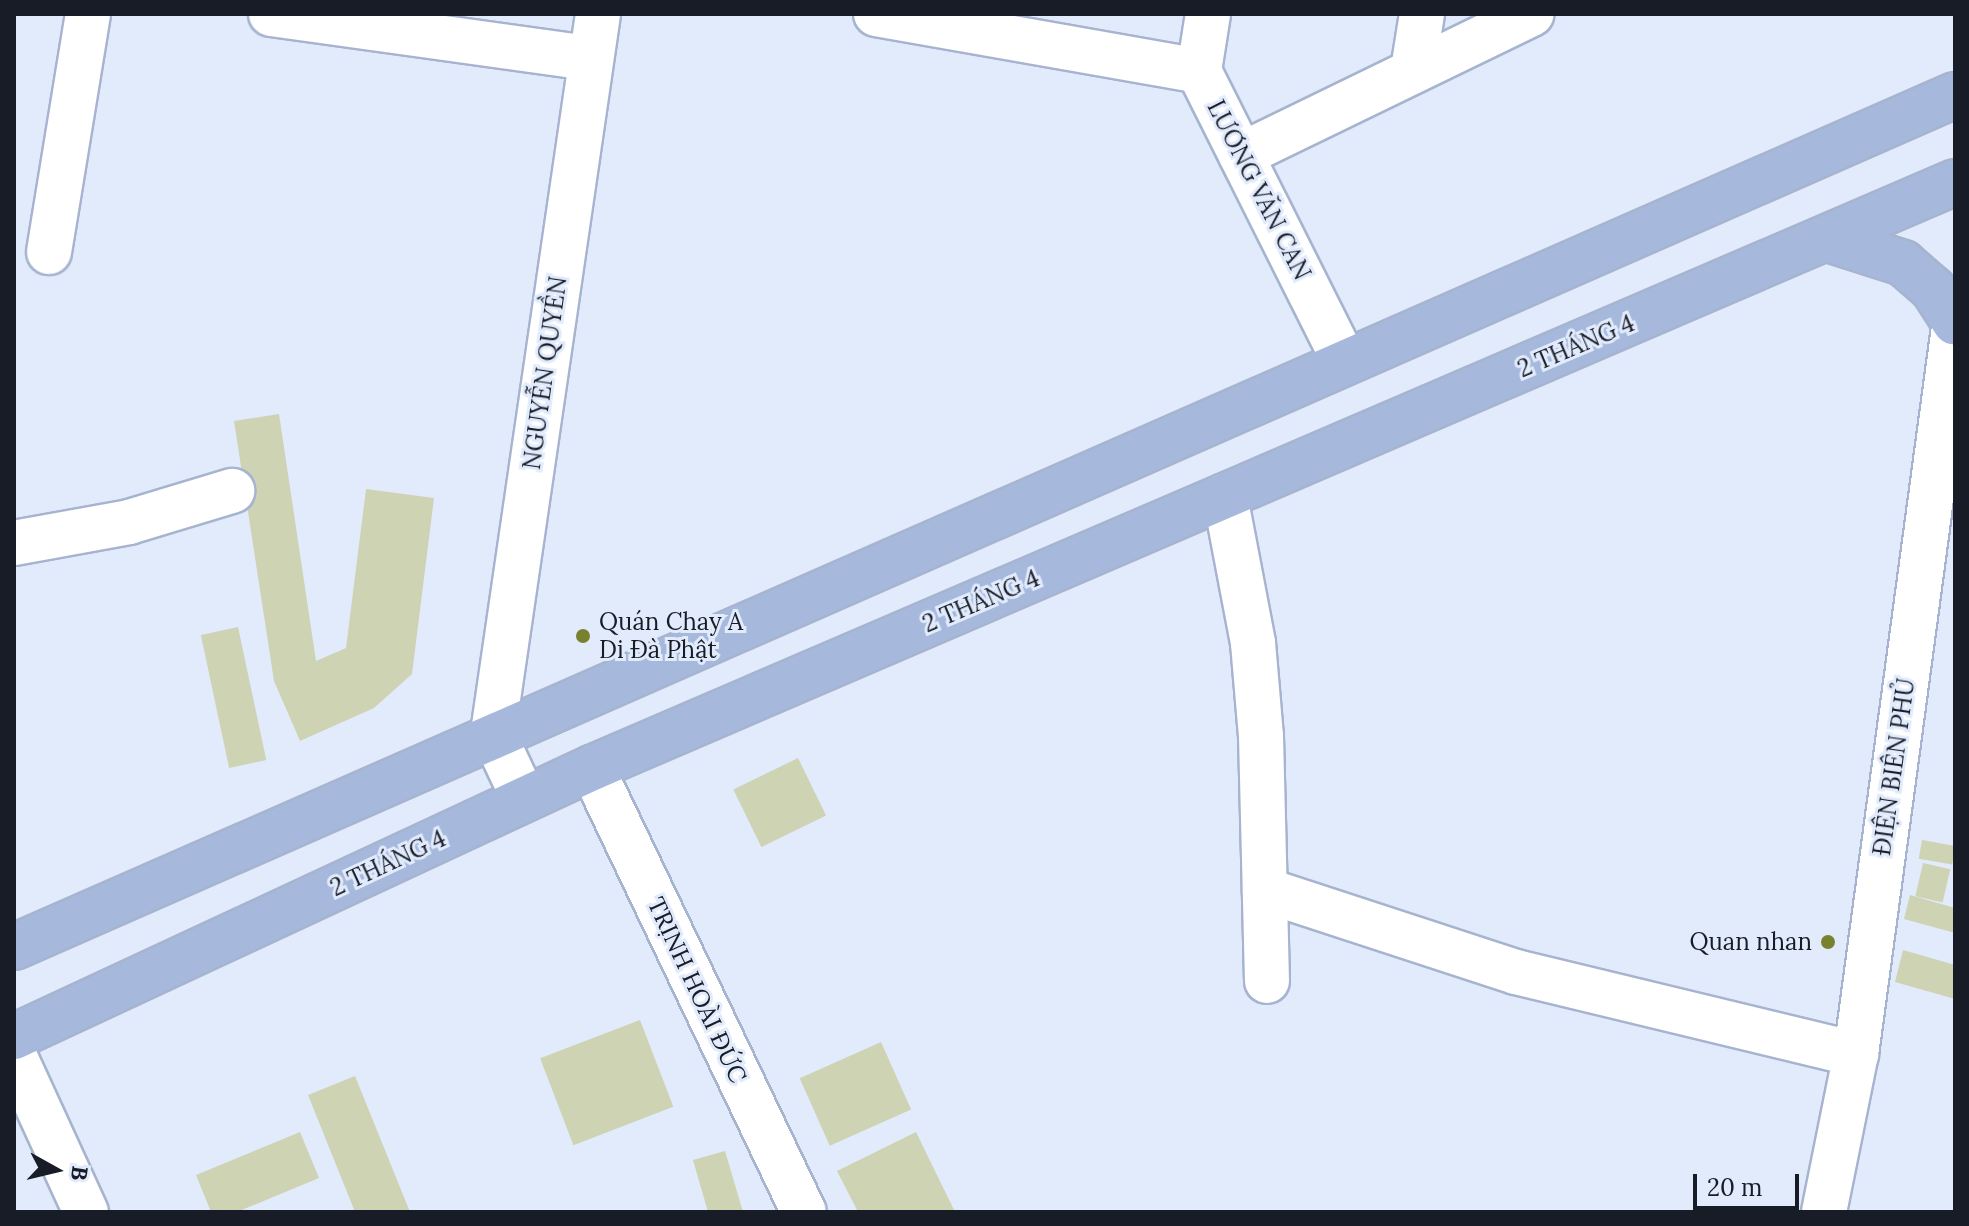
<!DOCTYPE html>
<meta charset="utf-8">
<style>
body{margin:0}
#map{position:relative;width:1969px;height:1226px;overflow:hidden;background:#e1ebfc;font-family:Lora,serif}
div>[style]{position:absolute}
.building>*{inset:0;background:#ced3b4;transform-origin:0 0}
.roads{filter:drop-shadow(2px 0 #a6b4cf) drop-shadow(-2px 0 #a6b4cf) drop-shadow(0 2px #a6b4cf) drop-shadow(0 -2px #a6b4cf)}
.minor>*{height:44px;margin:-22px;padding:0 22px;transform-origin:22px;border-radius:22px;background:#fff}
.major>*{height:44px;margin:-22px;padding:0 22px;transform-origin:22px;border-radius:22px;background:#a6b9dd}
.dots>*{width:22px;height:22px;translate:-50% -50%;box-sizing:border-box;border:4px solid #e1ebfc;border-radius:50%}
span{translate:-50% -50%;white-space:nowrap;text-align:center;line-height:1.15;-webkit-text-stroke:6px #e1ebfc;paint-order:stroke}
.street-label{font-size:24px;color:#171c26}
.poi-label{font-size:24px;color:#171c26}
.left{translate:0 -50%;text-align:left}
.right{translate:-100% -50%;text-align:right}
.frame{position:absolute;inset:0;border:16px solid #171c26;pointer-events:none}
.north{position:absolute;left:16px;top:1130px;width:80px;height:80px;-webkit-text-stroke:6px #e1ebfc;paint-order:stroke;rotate:98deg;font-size:22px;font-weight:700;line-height:32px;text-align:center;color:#171c26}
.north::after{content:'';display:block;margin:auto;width:28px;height:36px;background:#171c26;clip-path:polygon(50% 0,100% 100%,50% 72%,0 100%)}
.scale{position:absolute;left:1693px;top:1174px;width:106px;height:36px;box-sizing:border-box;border:4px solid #171c26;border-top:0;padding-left:10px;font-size:24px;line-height:28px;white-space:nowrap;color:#171c26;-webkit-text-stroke:6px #e1ebfc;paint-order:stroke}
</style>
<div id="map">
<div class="building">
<i style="clip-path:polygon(279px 414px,316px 661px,346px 648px,366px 489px,434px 498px,412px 674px,374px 708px,300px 741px,274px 681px,234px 421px)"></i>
<i style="left:238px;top:627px;width:136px;height:38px;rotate:78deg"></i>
<i style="left:798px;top:758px;width:64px;height:72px;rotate:64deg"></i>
<i style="left:1922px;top:840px;width:34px;height:19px;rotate:10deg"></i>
<i style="left:1923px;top:863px;width:28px;height:34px;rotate:13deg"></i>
<i style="clip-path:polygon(1910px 895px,1955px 908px,1955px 933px,1904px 919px)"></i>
<i style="clip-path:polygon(1903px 950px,1955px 965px,1955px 999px,1895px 982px)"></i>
<i style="left:640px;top:1020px;width:93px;height:107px;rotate:69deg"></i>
<i style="left:881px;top:1042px;width:74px;height:89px;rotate:66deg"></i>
<i style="clip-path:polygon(355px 1076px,410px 1212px,355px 1212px,308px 1095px)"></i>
<i style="clip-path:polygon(300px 1132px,319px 1178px,237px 1212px,211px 1212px,196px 1175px)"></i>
<i style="clip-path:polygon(916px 1132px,955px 1212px,858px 1212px,837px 1171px)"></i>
<i style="clip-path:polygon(725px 1151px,743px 1212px,708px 1212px,693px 1160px)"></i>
</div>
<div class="roads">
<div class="minor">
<i style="left:271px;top:14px;width:322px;rotate:7.9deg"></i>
<i style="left:876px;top:14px;width:328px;rotate:10deg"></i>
<i style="left:1208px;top:14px;width:58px;rotate:99deg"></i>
<i style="left:1199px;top:71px;width:323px;rotate:63.4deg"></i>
<i style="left:1413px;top:70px;width:57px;rotate:-80.9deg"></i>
<i style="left:1241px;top:155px;width:323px;rotate:-25.9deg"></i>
<i style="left:49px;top:252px;width:241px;rotate:-80.7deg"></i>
<i style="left:1225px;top:496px;width:150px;rotate:79.2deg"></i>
<i style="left:1253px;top:643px;width:93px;rotate:85.1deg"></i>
<i style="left:1261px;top:736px;width:245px;rotate:88.6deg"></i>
<i style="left:14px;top:543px;width:117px;rotate:-10.3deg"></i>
<i style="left:129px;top:522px;width:108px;rotate:-16.8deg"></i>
<i style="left:592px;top:768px;width:492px;rotate:64.5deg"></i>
<i style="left:524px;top:799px;width:73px;rotate:-115.2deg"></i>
<i style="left:493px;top:733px;width:727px;rotate:-81.69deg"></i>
<i style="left:1265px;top:890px;width:264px;rotate:18.1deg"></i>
<i style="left:1516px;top:972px;width:350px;rotate:13.6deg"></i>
<i style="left:14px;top:1055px;width:173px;rotate:65.4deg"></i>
<i style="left:1824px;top:1212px;width:161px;rotate:-78.6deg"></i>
<i style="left:1856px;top:1054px;width:741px;rotate:-82.32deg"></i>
</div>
<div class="major">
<i style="left:1828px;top:239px;width:79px;rotate:17.7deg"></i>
<i style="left:1903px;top:263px;width:40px;rotate:41deg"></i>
<i style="left:1933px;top:289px;width:40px;rotate:57.1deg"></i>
<i style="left:14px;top:947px;width:2120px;rotate:-23.7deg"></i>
<i style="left:14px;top:1037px;width:638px;rotate:-24.96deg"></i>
<i style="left:592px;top:768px;width:1484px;rotate:-23.26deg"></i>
</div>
</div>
<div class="dots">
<i style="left:583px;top:636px;background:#78822e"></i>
<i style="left:1828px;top:942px;background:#78822e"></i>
</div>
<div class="street-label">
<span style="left:1259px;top:190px;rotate:63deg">LƯƠNG VĂN CAN</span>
<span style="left:1576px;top:346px;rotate:-23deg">2 THÁNG 4</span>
<span style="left:545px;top:373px;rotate:-82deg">NGUYỄN QUYỀN</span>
<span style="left:981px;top:601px;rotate:-23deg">2 THÁNG 4</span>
<span style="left:1894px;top:767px;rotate:-82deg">ĐIỆN BIÊN PHỦ</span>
<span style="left:388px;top:863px;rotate:-25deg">2 THÁNG 4</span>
<span style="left:697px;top:990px;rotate:65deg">TRỊNH HOÀI ĐỨC</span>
</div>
<div class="poi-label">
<span class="left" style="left:599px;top:636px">Quán Chay A<br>Di Đà Phật</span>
<span class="right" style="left:1812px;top:942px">Quan nhan</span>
</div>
<div class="frame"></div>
<div class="north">B</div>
<div class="scale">20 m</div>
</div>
